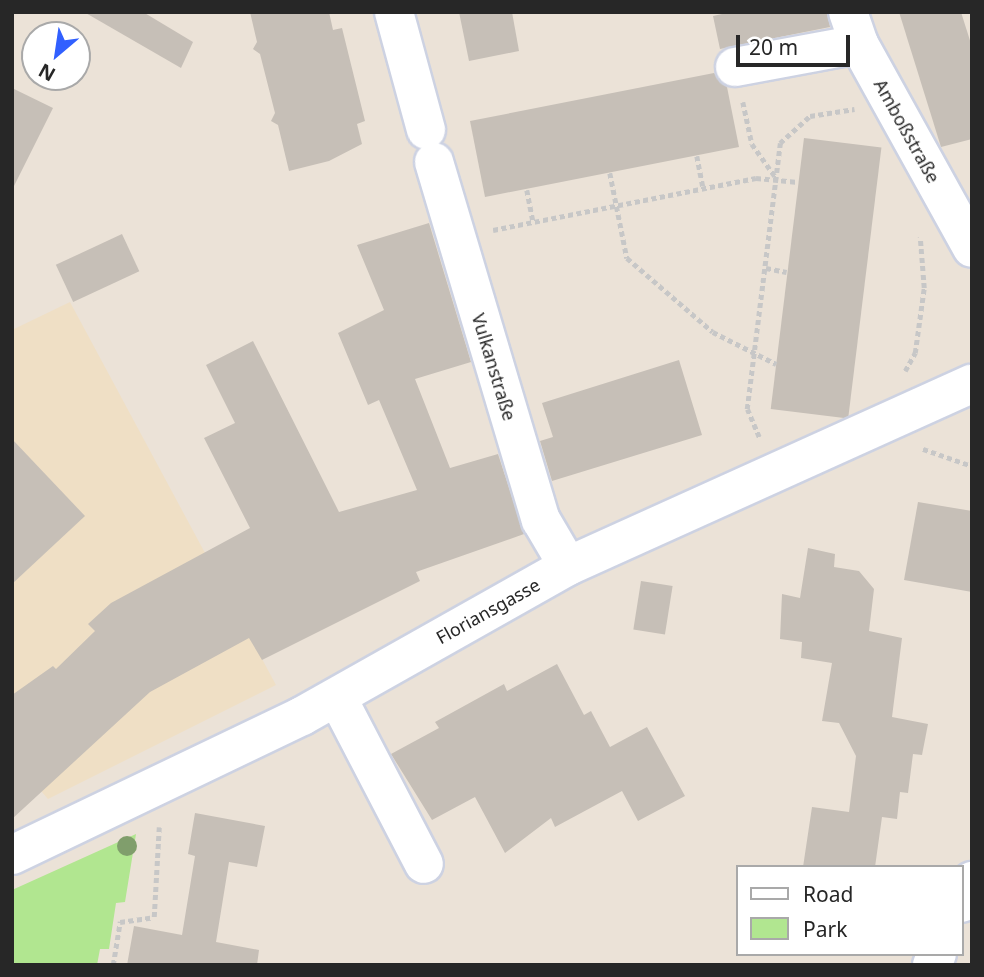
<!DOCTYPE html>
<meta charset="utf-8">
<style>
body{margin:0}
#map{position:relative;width:984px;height:977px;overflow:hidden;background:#ebe2d7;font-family:"Noto Sans",sans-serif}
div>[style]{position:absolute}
.education>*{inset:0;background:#efdfc5}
.green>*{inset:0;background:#b1e690}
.building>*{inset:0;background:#c6bfb7;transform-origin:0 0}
.path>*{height:4.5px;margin-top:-2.25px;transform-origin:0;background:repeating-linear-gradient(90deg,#c7c7c7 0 5px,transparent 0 8.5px)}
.roads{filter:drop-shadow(2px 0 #cdd2e2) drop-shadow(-2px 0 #cdd2e2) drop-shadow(0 2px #cdd2e2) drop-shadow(0 -2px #cdd2e2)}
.minor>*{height:38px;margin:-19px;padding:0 19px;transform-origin:19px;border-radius:19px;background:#fff}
.trees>*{width:20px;height:20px;margin:-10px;border-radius:50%;background:#809e6c}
span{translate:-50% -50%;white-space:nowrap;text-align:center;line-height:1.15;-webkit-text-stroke:6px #fff;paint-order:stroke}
.street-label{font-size:18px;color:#272727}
.frame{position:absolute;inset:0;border:14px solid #272727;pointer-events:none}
.legend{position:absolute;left:736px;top:865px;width:228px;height:91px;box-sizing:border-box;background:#fff;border:2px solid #a9a9a9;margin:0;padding:9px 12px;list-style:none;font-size:21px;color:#272727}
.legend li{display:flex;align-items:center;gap:14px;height:35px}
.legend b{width:35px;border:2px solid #a9a9a9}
.north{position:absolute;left:21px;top:21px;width:70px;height:70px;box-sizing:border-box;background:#fff;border:2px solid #a9a9a9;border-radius:50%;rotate:209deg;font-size:19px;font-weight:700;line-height:28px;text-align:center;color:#272727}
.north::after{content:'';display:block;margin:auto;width:24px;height:32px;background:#3160ff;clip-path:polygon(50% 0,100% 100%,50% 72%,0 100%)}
.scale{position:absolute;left:736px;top:35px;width:114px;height:32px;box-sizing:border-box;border:4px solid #272727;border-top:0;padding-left:9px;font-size:21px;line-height:24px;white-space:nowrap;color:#272727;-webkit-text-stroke:5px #fff;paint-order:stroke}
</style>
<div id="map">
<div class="education">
<i style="clip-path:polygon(70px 302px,276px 685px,48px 799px,12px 757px,12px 330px)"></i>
</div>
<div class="green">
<i style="clip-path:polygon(136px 834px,125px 902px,116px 903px,109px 949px,100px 949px,97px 965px,12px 965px,12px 890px)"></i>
</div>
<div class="building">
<i style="clip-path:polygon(84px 12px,143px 12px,193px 42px,181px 68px)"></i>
<i style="clip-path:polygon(250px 12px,329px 12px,333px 30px,342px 28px,365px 121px,357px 124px,362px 144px,329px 161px,289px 171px,278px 125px,271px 121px,275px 113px,260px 54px,253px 49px,257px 42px)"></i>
<i style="clip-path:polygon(459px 12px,512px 12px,519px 51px,469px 61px)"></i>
<i style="clip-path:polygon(731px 12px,827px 12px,830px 27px,720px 49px,713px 16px)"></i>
<i style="clip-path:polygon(899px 12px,961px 12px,972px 47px,972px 139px,941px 147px)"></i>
<i style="clip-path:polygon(714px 73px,727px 87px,739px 147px,485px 197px,470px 121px)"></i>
<i style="clip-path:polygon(12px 88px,53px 108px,12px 190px)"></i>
<i style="left:804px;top:138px;width:78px;height:273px;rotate:7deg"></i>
<i style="clip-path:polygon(429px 223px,471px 362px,415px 379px,450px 468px,498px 454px,524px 534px,416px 572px,420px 581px,262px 660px,249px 638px,150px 692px,12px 819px,12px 695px,53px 666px,56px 669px,95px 631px,88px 624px,111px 603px,250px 528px,204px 438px,235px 423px,206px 365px,253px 341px,339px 512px,417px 490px,379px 400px,368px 405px,338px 333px,384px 310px,357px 245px)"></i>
<i style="left:122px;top:234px;width:41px;height:73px;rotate:65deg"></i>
<i style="clip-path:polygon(679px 360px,702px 435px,552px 481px,540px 441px,553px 437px,542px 403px)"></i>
<i style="clip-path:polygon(12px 439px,85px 516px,12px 584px)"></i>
<i style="clip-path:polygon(918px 502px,972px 511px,972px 592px,904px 580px)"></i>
<i style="clip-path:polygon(808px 548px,835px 554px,834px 567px,859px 571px,874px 589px,869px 631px,902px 638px,892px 717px,928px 724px,922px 755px,913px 754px,908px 793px,900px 792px,897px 819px,882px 817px,875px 867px,803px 867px,812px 807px,849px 812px,856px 756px,839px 723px,822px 721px,832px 663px,801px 658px,802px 642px,780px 639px,782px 594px,800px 598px)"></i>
<i style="left:641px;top:581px;width:32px;height:49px;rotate:9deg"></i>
<i style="clip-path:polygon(557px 664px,584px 715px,591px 711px,610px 747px,647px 727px,685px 796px,638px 821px,622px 791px,555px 827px,551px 818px,505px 853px,475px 797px,432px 820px,391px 754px,439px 728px,435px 722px,504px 684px,507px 691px)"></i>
<i style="clip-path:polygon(195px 813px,265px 826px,257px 867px,229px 862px,216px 942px,259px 950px,257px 965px,127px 965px,134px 926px,182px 935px,195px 856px,188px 854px)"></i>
</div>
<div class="path">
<i style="left:743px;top:102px;width:43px;rotate:77.9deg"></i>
<i style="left:752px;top:144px;width:43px;rotate:54.5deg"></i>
<i style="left:697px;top:156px;width:33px;rotate:79deg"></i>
<i style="left:610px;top:173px;width:87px;rotate:78.7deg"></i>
<i style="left:627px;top:258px;width:113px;rotate:40.7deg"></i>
<i style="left:713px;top:332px;width:71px;rotate:26.9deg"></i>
<i style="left:527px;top:190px;width:32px;rotate:79deg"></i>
<i style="left:493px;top:230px;width:268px;rotate:-11.2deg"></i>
<i style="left:756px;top:178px;width:42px;rotate:5.4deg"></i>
<i style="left:766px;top:268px;width:21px;rotate:11deg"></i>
<i style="left:905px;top:371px;width:21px;rotate:-61deg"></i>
<i style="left:915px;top:353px;width:66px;rotate:-82.1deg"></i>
<i style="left:924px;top:288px;width:51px;rotate:-94.5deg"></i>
<i style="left:759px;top:437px;width:30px;rotate:-113deg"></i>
<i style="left:747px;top:409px;width:268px;rotate:-82.9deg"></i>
<i style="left:780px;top:143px;width:40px;rotate:-42deg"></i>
<i style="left:810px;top:116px;width:45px;rotate:-9deg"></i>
<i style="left:923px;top:449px;width:52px;rotate:19.1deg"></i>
<i style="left:113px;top:965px;width:44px;rotate:-80.8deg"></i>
<i style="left:120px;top:922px;width:34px;rotate:-8deg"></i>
<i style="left:154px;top:917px;width:90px;rotate:-86.8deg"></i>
</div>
<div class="roads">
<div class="minor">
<i style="left:394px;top:12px;width:122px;rotate:74.8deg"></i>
<i style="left:848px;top:12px;width:34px;rotate:71deg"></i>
<i style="left:859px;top:44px;width:233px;rotate:61deg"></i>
<i style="left:735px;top:67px;width:126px;rotate:-10.5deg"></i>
<i style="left:434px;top:162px;width:374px;rotate:73.4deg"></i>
<i style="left:541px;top:520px;width:53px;rotate:59.6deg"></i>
<i style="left:337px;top:697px;width:188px;rotate:62.5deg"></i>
<i style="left:12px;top:855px;width:322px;rotate:-25.6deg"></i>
<i style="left:302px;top:716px;width:305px;rotate:-29.4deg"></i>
<i style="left:568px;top:566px;width:443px;rotate:-24.3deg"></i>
<i style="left:961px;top:903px;width:25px;rotate:-63deg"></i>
<i style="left:932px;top:965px;width:12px;rotate:-66deg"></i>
</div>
</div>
<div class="trees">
<i style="left:127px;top:846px"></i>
</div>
<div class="street-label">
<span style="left:907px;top:131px;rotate:61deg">Amboßstraße</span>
<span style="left:494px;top:367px;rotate:73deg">Vulkanstraße</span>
<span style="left:488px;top:611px;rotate:-29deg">Floriansgasse</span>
</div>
<div class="frame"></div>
<ul class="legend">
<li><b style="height:9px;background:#fff"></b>Road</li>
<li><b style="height:19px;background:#b1e690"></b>Park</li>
</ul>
<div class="north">N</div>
<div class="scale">20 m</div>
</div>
